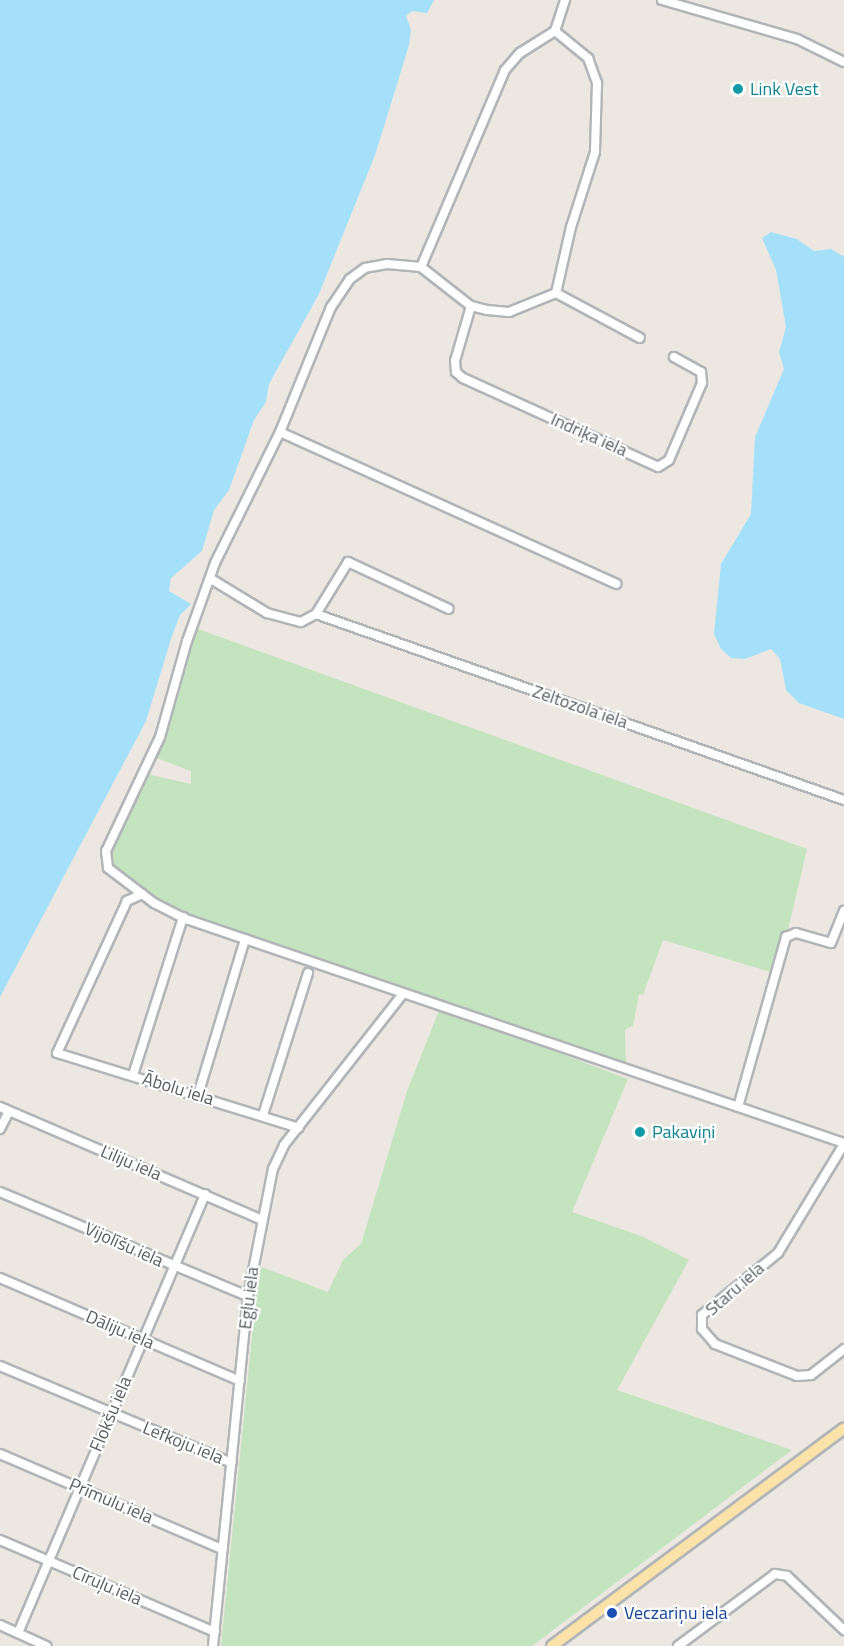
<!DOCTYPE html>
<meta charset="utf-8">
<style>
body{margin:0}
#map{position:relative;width:844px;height:1646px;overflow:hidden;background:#ece8e1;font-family:"Titillium Web",sans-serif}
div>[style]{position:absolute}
.green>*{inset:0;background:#c4e3bf}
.water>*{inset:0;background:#a4e0fa}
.roads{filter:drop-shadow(2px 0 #b2b5b8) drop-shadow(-2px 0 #b2b5b8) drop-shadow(0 2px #b2b5b8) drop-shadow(0 -2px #b2b5b8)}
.minor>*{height:8px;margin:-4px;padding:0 4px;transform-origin:4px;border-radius:4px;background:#fff}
.major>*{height:10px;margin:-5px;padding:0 5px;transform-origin:5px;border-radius:5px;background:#fae2a8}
.dots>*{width:16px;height:16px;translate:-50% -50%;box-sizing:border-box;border:3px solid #fff;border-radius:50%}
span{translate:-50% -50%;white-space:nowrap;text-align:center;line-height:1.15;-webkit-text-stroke:4.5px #fff;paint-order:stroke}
.culture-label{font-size:18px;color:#0d838f}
.left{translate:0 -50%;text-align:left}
.street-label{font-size:18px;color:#5a5e61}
.transit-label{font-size:18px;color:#164399}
</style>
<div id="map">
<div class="green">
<i style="clip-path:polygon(198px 629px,807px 849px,788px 930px,771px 972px,663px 940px,643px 995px,639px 994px,633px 1026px,625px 1030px,626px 1066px,164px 905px,116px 872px,109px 847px,147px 774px,191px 784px,191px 771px,154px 757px,193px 630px)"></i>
<i style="clip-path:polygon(440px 1008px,628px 1079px,572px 1212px,641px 1236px,689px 1260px,617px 1390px,792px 1450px,532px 1646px,221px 1646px,259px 1266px,328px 1292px,343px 1260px,361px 1244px,407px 1091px)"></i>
</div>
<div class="water">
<i style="clip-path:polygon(0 0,434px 0,427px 13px,412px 11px,406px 16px,411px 30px,409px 45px,390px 107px,375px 155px,319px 294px,269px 384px,266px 402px,254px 420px,229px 490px,214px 510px,202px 551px,171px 578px,169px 591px,191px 604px,180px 615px,171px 639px,146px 721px,0 997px)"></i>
<i style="clip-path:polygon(771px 232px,797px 239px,814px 251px,831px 249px,844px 257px,844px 719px,799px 703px,786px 690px,780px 659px,771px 649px,745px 659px,731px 658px,721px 649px,714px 634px,721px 564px,751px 514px,755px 437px,784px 369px,779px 352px,786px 327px,776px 270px,762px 238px)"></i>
</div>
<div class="roads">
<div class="minor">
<i style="left:662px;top:0;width:141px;rotate:16.1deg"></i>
<i style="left:797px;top:39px;width:52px;rotate:26.1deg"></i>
<i style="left:555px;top:31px;width:43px;rotate:39.3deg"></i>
<i style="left:588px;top:58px;width:27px;rotate:70deg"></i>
<i style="left:597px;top:83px;width:69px;rotate:91.7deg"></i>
<i style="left:595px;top:152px;width:79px;rotate:107.7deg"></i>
<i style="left:571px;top:227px;width:68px;rotate:102.8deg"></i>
<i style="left:421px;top:267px;width:34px;rotate:-175deg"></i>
<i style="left:387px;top:264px;width:22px;rotate:170deg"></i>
<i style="left:365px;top:268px;width:19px;rotate:144deg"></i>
<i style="left:350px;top:279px;width:34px;rotate:124deg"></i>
<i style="left:331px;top:307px;width:135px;rotate:112.2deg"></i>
<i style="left:280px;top:432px;width:146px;rotate:116.4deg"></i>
<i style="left:215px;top:563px;width:83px;rotate:109.7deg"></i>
<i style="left:187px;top:641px;width:100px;rotate:105.7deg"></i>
<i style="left:160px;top:737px;width:126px;rotate:115.3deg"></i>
<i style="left:106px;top:851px;width:17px;rotate:83deg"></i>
<i style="left:108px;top:868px;width:58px;rotate:37.3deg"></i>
<i style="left:154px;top:903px;width:36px;rotate:27deg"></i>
<i style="left:186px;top:919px;width:695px;rotate:18.8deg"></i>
<i style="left:421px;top:267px;width:214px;rotate:-66.9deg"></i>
<i style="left:505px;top:70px;width:23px;rotate:-49deg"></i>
<i style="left:520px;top:53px;width:41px;rotate:-32.2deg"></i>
<i style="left:555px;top:31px;width:33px;rotate:-72deg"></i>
<i style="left:421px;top:267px;width:63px;rotate:38deg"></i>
<i style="left:471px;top:306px;width:16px;rotate:14deg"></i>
<i style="left:487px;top:310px;width:22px;rotate:5deg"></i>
<i style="left:509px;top:312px;width:51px;rotate:-22deg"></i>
<i style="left:556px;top:293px;width:95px;rotate:28.2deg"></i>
<i style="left:471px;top:306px;width:57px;rotate:106.2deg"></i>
<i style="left:455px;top:361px;width:11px;rotate:85deg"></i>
<i style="left:456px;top:372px;width:9px;rotate:41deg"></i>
<i style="left:463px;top:378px;width:214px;rotate:24.5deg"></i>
<i style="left:658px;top:467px;width:13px;rotate:-32deg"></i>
<i style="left:669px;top:460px;width:84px;rotate:-66.8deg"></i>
<i style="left:702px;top:383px;width:11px;rotate:-95deg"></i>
<i style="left:701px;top:372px;width:31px;rotate:-151deg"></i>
<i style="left:280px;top:432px;width:369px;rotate:24.3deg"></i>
<i style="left:211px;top:579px;width:66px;rotate:31.3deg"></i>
<i style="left:267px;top:613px;width:35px;rotate:15deg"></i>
<i style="left:301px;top:622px;width:17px;rotate:-28deg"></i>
<i style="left:316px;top:614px;width:560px;rotate:19.41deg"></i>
<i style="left:316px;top:614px;width:61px;rotate:-58.4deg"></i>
<i style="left:348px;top:562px;width:111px;rotate:25deg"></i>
<i style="left:142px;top:894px;width:17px;rotate:155deg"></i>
<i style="left:127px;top:901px;width:167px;rotate:114.7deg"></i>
<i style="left:57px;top:1053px;width:253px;rotate:17.2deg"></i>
<i style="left:133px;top:1075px;width:166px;rotate:-72.4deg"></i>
<i style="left:198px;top:1095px;width:163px;rotate:-73.2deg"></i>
<i style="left:0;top:1107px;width:285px;rotate:23.3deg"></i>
<i style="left:738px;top:1107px;width:177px;rotate:-74.2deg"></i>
<i style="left:786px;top:937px;width:11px;rotate:-22deg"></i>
<i style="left:796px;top:933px;width:36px;rotate:16deg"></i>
<i style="left:831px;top:943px;width:35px;rotate:-68deg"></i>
<i style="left:263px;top:1115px;width:149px;rotate:-72.4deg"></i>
<i style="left:0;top:1129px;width:20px;rotate:-63deg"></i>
<i style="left:844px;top:1144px;width:127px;rotate:121.2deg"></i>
<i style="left:778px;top:1253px;width:98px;rotate:140.8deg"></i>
<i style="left:702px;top:1315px;width:14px;rotate:90deg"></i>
<i style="left:702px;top:1329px;width:20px;rotate:49deg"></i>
<i style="left:715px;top:1344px;width:88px;rotate:21.3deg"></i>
<i style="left:797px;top:1376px;width:14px;rotate:-4deg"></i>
<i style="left:811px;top:1375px;width:42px;rotate:-38.2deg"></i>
<i style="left:0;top:1192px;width:269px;rotate:22.8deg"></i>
<i style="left:0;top:1278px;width:261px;rotate:23.2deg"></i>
<i style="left:0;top:1366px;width:251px;rotate:22.7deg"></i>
<i style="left:0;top:1454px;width:241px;rotate:23.2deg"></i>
<i style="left:0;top:1540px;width:234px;rotate:23.2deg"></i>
<i style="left:0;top:1625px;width:51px;rotate:24.5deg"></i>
<i style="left:18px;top:1633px;width:477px;rotate:-66.9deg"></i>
<i style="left:213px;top:1646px;width:352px;rotate:-84.3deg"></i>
<i style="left:248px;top:1296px;width:129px;rotate:-78.9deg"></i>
<i style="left:273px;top:1169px;width:26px;rotate:-65deg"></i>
<i style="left:284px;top:1145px;width:192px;rotate:-51.8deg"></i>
<i style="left:678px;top:1646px;width:121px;rotate:-36.6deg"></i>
<i style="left:775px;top:1574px;width:12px;rotate:9deg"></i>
<i style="left:787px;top:1576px;width:79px;rotate:43.5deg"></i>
</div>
<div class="major">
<i style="left:552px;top:1646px;width:364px;rotate:-36.7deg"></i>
</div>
</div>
<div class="dots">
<i style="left:738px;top:89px;background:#0f9aa8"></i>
<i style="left:640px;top:1132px;background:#0f9aa8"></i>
<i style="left:612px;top:1613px;background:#1a4fb4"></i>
</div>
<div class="culture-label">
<span class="left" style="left:750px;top:89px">Link Vest</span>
<span class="left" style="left:652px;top:1132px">Pakaviņi</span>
</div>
<div class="street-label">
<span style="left:589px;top:435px;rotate:24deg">Indriķa iela</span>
<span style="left:580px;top:707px;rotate:19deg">Zeltozola iela</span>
<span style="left:178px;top:1089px;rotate:17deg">Ābolu iela</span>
<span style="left:131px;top:1163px;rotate:23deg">Liliju iela</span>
<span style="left:124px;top:1245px;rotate:24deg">Vijolīšu iela</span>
<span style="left:735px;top:1289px;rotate:-41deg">Staru iela</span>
<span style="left:249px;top:1298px;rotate:-83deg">Egļu iela</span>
<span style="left:120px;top:1330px;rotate:23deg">Dāliju iela</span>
<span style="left:111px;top:1414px;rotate:-67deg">Flokšu iela</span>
<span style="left:183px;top:1443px;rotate:22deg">Lefkoju iela</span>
<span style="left:111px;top:1501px;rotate:23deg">Prīmulu iela</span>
<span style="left:107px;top:1586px;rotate:23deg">Cīruļu iela</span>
</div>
<div class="transit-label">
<span class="left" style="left:624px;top:1613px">Veczariņu iela</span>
</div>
</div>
